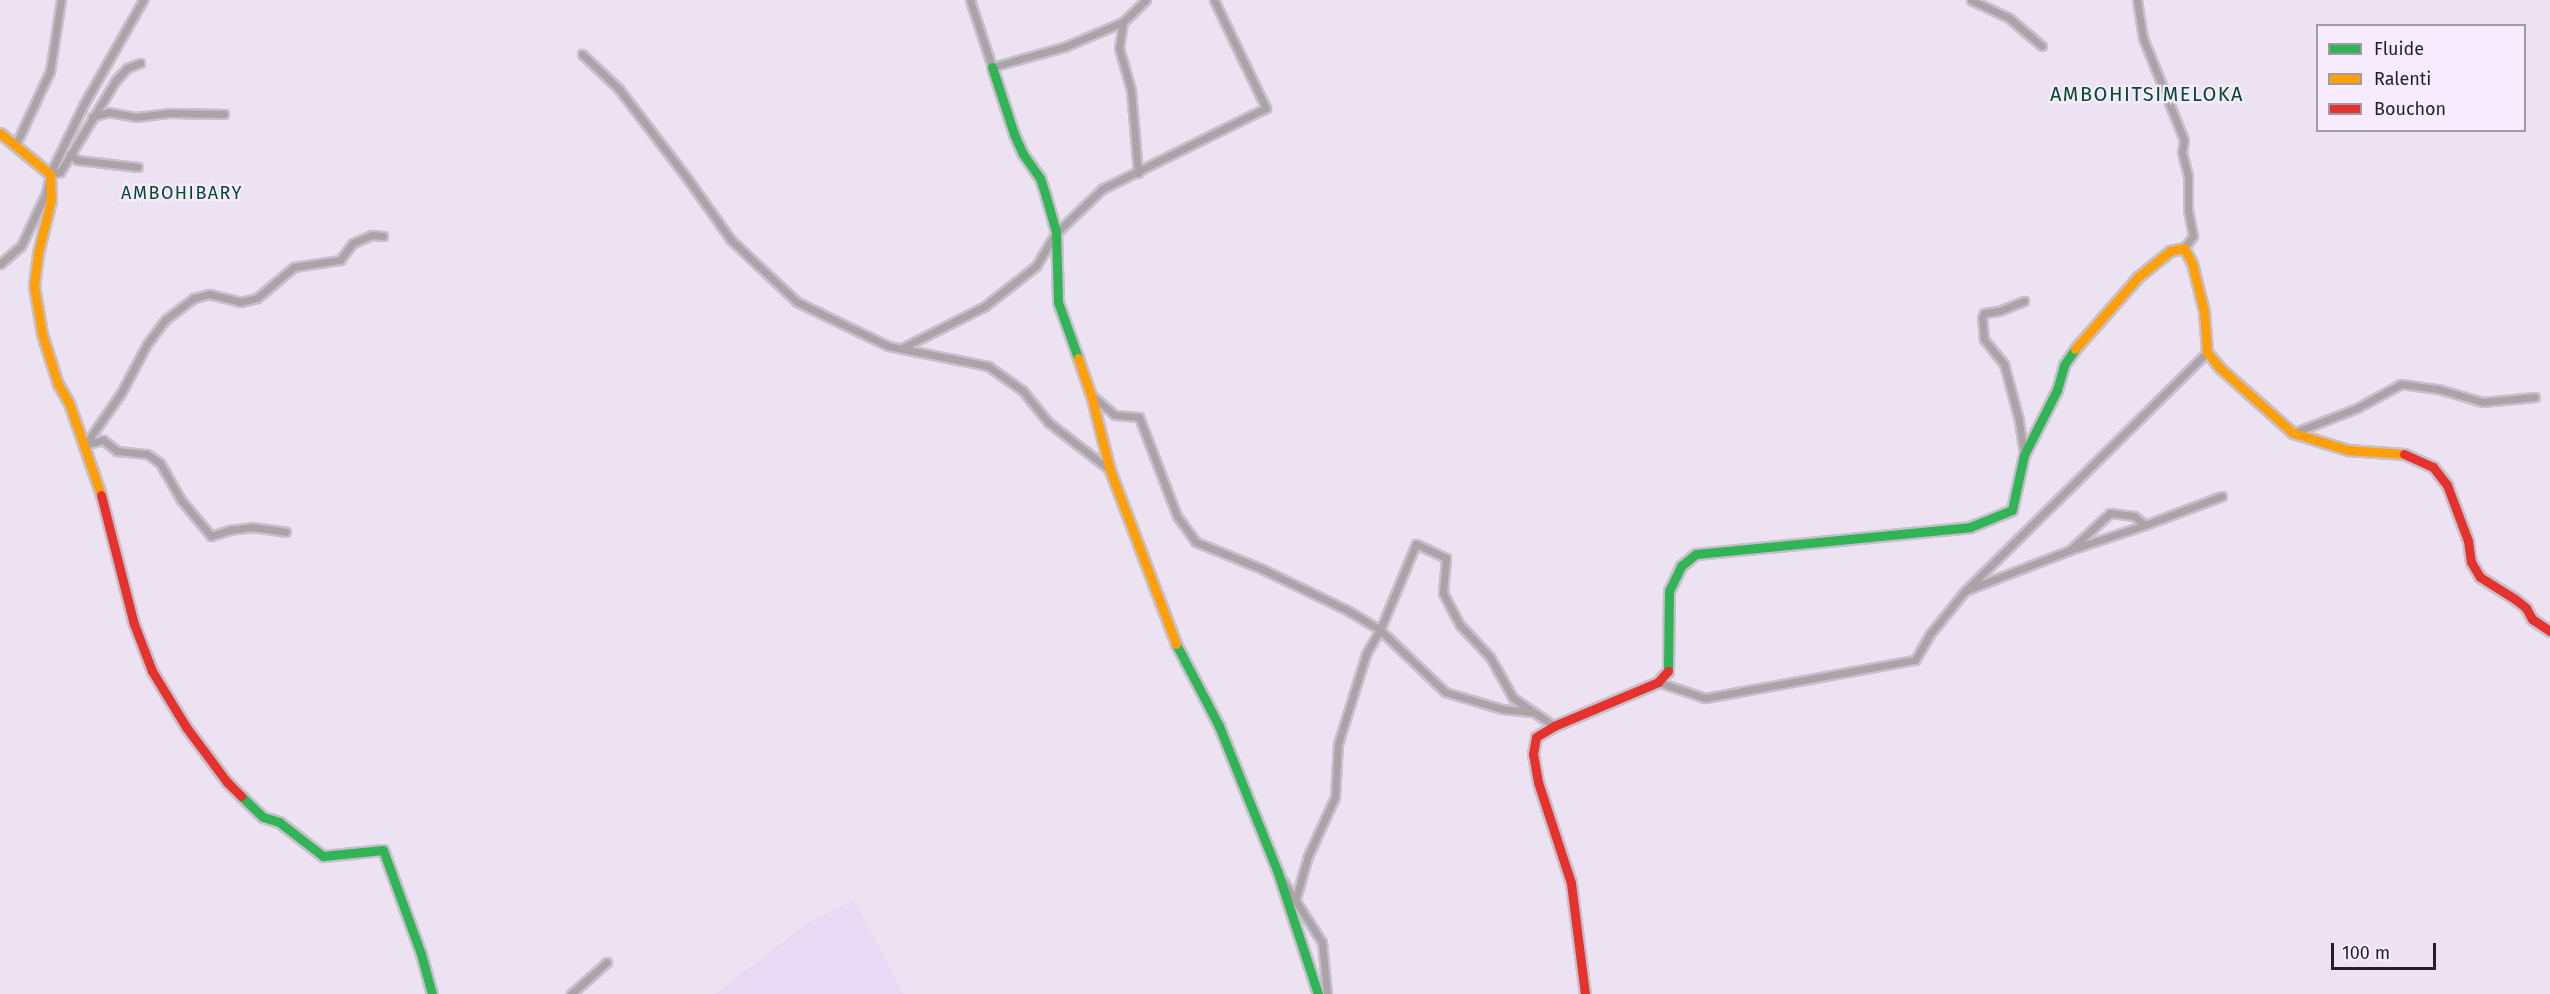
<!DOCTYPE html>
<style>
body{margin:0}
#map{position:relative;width:2550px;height:994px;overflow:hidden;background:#ece2f2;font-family:"Fira Sans",sans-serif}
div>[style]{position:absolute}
.built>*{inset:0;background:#ead9f4}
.roads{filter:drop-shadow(2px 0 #c7c0cc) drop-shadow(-2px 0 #c7c0cc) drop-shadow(0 2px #c7c0cc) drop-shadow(0 -2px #c7c0cc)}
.street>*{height:7px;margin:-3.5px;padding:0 3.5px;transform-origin:3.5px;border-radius:3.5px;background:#aaa4a9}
.fast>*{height:9px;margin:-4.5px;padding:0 4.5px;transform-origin:4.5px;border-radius:4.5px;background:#30b455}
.slow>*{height:9px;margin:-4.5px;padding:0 4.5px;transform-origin:4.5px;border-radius:4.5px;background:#ff9f0a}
.jam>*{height:9px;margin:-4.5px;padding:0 4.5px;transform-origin:4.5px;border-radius:4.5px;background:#e5322d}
span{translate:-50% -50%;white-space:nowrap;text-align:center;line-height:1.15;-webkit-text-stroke:4.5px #f7ecfd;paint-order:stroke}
.neighbourhood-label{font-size:18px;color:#06492c;letter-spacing:1.5px}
.quarter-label{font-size:20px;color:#06492c;letter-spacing:1.5px}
.legend{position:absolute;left:2316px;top:24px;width:210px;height:108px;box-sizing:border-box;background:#f7ecfd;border:2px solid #a39aa8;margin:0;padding:8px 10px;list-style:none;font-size:18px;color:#241e28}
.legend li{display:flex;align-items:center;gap:12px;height:30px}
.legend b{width:30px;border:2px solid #a39aa8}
.scale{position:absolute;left:2331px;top:943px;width:105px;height:27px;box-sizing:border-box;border:3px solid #241e28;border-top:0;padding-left:8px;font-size:18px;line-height:21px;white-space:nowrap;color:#241e28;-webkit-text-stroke:4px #f7ecfd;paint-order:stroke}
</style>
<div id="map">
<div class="built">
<i style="clip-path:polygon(854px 900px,904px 994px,715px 994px,808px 923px)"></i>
</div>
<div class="roads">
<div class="street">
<i style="left:970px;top:0;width:71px;rotate:71.8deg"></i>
<i style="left:992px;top:67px;width:75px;rotate:-15.5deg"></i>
<i style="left:1064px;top:47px;width:64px;rotate:-23deg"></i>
<i style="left:1971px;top:0;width:42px;rotate:25.3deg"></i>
<i style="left:2009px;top:18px;width:43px;rotate:40.3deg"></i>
<i style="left:2137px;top:0;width:38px;rotate:81deg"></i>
<i style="left:2143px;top:38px;width:110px;rotate:68.1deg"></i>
<i style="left:2184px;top:140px;width:12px;rotate:99deg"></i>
<i style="left:2182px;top:152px;width:25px;rotate:76deg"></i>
<i style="left:2188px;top:176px;width:34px;rotate:90deg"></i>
<i style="left:2188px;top:210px;width:26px;rotate:79deg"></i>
<i style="left:2193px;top:236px;width:15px;rotate:127deg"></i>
<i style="left:582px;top:54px;width:50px;rotate:43.4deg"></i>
<i style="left:618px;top:88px;width:113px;rotate:52.5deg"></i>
<i style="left:687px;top:178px;width:76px;rotate:54.6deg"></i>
<i style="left:731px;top:240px;width:91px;rotate:43.2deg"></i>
<i style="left:797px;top:302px;width:101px;rotate:25.8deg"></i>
<i style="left:888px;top:346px;width:102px;rotate:11.3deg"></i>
<i style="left:988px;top:366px;width:43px;rotate:35.5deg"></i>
<i style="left:1023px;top:391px;width:40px;rotate:51deg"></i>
<i style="left:1048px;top:422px;width:78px;rotate:37.7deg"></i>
<i style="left:92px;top:117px;width:17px;rotate:-17deg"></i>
<i style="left:108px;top:112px;width:28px;rotate:10deg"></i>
<i style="left:136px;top:117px;width:34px;rotate:-7deg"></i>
<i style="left:170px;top:113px;width:54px;rotate:1.1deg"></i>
<i style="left:16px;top:144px;width:81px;rotate:-65deg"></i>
<i style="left:50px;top:71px;width:72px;rotate:-81.2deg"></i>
<i style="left:70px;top:154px;width:9px;rotate:41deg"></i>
<i style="left:77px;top:160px;width:61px;rotate:6.5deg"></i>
<i style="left:1138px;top:173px;width:83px;rotate:-94.8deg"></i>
<i style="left:1131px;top:90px;width:44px;rotate:-105.9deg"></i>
<i style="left:1119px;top:48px;width:26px;rotate:-81deg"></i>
<i style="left:1123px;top:22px;width:32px;rotate:-44deg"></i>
<i style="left:50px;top:174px;width:10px;rotate:-11deg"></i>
<i style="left:60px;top:172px;width:108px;rotate:-58.7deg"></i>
<i style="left:116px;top:80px;width:16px;rotate:-47deg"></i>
<i style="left:127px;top:68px;width:14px;rotate:-21deg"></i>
<i style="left:0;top:264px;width:28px;rotate:-41deg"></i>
<i style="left:21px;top:246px;width:59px;rotate:-64.7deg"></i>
<i style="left:46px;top:193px;width:19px;rotate:-78deg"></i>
<i style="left:50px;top:174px;width:78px;rotate:-64.1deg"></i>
<i style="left:84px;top:104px;width:120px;rotate:-60.4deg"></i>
<i style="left:902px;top:348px;width:93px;rotate:-26.8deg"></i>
<i style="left:985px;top:306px;width:65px;rotate:-38.1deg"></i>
<i style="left:1036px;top:266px;width:39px;rotate:-59deg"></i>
<i style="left:1056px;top:233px;width:64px;rotate:-43.7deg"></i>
<i style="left:1102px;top:189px;width:183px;rotate:-26.3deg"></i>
<i style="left:1266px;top:108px;width:120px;rotate:-115.7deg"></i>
<i style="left:1091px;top:395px;width:31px;rotate:40deg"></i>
<i style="left:1115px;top:415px;width:24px;rotate:5deg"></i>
<i style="left:1139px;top:417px;width:106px;rotate:69deg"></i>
<i style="left:1177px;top:516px;width:32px;rotate:54deg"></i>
<i style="left:1196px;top:542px;width:71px;rotate:22.2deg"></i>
<i style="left:1262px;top:569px;width:94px;rotate:25.8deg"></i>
<i style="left:1347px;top:610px;width:39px;rotate:31deg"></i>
<i style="left:1380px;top:630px;width:93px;rotate:-67.3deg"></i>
<i style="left:1416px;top:544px;width:33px;rotate:25deg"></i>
<i style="left:1446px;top:558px;width:35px;rotate:95deg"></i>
<i style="left:1443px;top:593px;width:36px;rotate:62deg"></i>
<i style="left:1460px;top:625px;width:44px;rotate:46.8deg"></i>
<i style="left:1490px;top:657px;width:47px;rotate:60.7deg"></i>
<i style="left:1513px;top:698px;width:50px;rotate:34.3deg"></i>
<i style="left:2293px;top:433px;width:69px;rotate:-21.3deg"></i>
<i style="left:2357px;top:408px;width:50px;rotate:-28.6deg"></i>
<i style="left:2401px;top:384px;width:37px;rotate:8deg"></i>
<i style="left:2438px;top:389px;width:47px;rotate:16.1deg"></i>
<i style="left:2483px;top:402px;width:52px;rotate:-5.5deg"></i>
<i style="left:85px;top:445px;width:63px;rotate:-55.3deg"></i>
<i style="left:121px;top:393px;width:55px;rotate:-62deg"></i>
<i style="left:147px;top:344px;width:31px;rotate:-53deg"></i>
<i style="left:166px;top:319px;width:35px;rotate:-37deg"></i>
<i style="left:194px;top:298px;width:16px;rotate:-15deg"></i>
<i style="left:209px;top:294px;width:32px;rotate:14deg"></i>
<i style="left:240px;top:302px;width:17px;rotate:-13deg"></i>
<i style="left:257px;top:298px;width:48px;rotate:-40deg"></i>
<i style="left:294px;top:267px;width:47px;rotate:-8.7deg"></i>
<i style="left:340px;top:260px;width:21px;rotate:-53deg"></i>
<i style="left:353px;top:243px;width:21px;rotate:-23deg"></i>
<i style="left:372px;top:235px;width:11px;rotate:5deg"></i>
<i style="left:85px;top:445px;width:19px;rotate:-16deg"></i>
<i style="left:103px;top:440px;width:18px;rotate:38deg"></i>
<i style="left:117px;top:451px;width:30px;rotate:6deg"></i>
<i style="left:147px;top:454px;width:16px;rotate:35deg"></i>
<i style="left:160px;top:463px;width:43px;rotate:60.4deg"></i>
<i style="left:181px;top:500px;width:47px;rotate:50.2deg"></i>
<i style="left:211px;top:536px;width:19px;rotate:-18deg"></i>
<i style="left:229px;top:530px;width:23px;rotate:-7deg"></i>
<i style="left:252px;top:527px;width:34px;rotate:8deg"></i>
<i style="left:2024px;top:453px;width:33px;rotate:-99deg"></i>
<i style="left:2019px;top:420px;width:58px;rotate:-105deg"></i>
<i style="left:2004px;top:364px;width:32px;rotate:-129deg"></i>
<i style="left:1984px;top:339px;width:21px;rotate:-95deg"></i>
<i style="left:1982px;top:318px;width:5px;rotate:-68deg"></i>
<i style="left:1984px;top:313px;width:15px;rotate:-8deg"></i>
<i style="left:1999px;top:311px;width:27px;rotate:-22deg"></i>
<i style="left:2073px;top:549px;width:76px;rotate:-18.4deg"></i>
<i style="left:1967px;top:590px;width:110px;rotate:-21.2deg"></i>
<i style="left:2070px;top:550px;width:54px;rotate:-42.8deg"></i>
<i style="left:2110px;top:513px;width:24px;rotate:7deg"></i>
<i style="left:2134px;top:516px;width:14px;rotate:39deg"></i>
<i style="left:2145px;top:525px;width:82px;rotate:-20.6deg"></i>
<i style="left:1658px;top:682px;width:50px;rotate:18.8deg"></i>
<i style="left:1705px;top:698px;width:213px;rotate:-10.3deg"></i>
<i style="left:1915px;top:660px;width:30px;rotate:-60deg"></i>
<i style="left:1930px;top:634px;width:55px;rotate:-50.9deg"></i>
<i style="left:1965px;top:591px;width:340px;rotate:-44.6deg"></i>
<i style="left:1281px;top:878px;width:76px;rotate:57.4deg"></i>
<i style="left:1322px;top:942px;width:52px;rotate:84.5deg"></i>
<i style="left:1296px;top:898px;width:44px;rotate:-74.1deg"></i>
<i style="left:1308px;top:856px;width:65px;rotate:-65.4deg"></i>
<i style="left:1335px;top:797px;width:53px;rotate:-86.8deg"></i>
<i style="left:1338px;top:744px;width:94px;rotate:-72.7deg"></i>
<i style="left:1366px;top:654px;width:28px;rotate:-60deg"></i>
<i style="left:1380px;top:630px;width:90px;rotate:43.6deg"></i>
<i style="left:1445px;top:692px;width:59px;rotate:16.6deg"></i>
<i style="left:1502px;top:709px;width:29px;rotate:6deg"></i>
<i style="left:571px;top:994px;width:48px;rotate:-41.6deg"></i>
</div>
<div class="fast">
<i style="left:992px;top:67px;width:71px;rotate:71.8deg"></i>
<i style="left:1014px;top:134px;width:22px;rotate:66deg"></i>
<i style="left:1023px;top:154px;width:29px;rotate:55deg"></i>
<i style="left:1040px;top:178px;width:20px;rotate:72deg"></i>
<i style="left:1046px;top:197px;width:37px;rotate:74deg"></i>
<i style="left:1056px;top:233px;width:69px;rotate:88.3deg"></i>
<i style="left:1058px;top:302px;width:59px;rotate:70.3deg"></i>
<i style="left:1176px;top:644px;width:93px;rotate:62.3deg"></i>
<i style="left:1219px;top:726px;width:158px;rotate:68.1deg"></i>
<i style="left:1278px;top:873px;width:127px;rotate:71.7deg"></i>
<i style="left:1668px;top:671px;width:80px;rotate:-89.3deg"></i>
<i style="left:1669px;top:591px;width:28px;rotate:-64deg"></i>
<i style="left:1681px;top:566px;width:19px;rotate:-39deg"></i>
<i style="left:1696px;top:554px;width:275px;rotate:-5.6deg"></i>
<i style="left:1970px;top:527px;width:45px;rotate:-22deg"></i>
<i style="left:2012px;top:510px;width:56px;rotate:-77.7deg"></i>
<i style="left:2024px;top:455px;width:73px;rotate:-63.1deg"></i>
<i style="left:2057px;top:390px;width:26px;rotate:-74deg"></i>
<i style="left:2064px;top:365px;width:19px;rotate:-55deg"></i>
<i style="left:241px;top:796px;width:30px;rotate:44deg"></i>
<i style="left:263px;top:817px;width:17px;rotate:17deg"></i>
<i style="left:279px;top:822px;width:56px;rotate:37.7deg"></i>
<i style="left:323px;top:856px;width:60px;rotate:-5.7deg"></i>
<i style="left:383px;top:850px;width:111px;rotate:69.9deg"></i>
<i style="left:421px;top:954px;width:41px;rotate:74.6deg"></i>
</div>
<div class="slow">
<i style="left:0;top:133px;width:65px;rotate:39.4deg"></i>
<i style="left:50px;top:174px;width:26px;rotate:88deg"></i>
<i style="left:51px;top:200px;width:55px;rotate:103.8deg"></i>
<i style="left:38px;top:253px;width:33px;rotate:97deg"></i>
<i style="left:34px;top:286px;width:49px;rotate:80.5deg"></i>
<i style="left:42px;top:334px;width:52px;rotate:72.3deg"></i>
<i style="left:58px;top:384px;width:22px;rotate:60deg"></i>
<i style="left:69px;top:403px;width:97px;rotate:70.8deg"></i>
<i style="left:2075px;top:349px;width:96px;rotate:-48.8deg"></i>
<i style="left:2138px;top:277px;width:41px;rotate:-39.1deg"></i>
<i style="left:2170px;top:251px;width:14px;rotate:-12deg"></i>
<i style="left:2184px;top:248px;width:17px;rotate:62deg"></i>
<i style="left:2192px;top:263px;width:49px;rotate:76deg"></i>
<i style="left:2204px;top:311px;width:41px;rotate:85.8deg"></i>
<i style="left:2207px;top:352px;width:21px;rotate:51deg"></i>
<i style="left:2220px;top:368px;width:98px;rotate:41.7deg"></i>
<i style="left:2293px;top:433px;width:58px;rotate:17.2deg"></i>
<i style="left:2348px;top:450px;width:56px;rotate:4.1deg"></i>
<i style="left:1078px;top:358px;width:39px;rotate:71deg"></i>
<i style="left:1091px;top:395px;width:77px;rotate:75.8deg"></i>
<i style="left:1110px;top:470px;width:186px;rotate:69.2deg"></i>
</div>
<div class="jam">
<i style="left:2404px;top:454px;width:32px;rotate:24deg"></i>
<i style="left:2433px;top:467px;width:23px;rotate:52deg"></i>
<i style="left:2447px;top:485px;width:60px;rotate:69.4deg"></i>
<i style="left:2468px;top:541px;width:21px;rotate:82deg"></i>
<i style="left:2471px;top:562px;width:17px;rotate:59deg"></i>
<i style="left:2480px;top:577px;width:41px;rotate:32.2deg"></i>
<i style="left:2515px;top:599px;width:14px;rotate:39deg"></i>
<i style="left:2526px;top:608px;width:13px;rotate:61deg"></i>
<i style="left:2532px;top:619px;width:22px;rotate:34deg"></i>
<i style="left:101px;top:495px;width:133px;rotate:75.7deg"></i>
<i style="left:134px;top:624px;width:50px;rotate:69deg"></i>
<i style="left:152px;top:671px;width:66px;rotate:58.7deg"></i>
<i style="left:186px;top:727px;width:69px;rotate:53.3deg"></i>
<i style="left:227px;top:782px;width:20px;rotate:45deg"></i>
<i style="left:1585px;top:994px;width:112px;rotate:-97.2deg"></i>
<i style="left:1571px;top:883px;width:106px;rotate:-108.1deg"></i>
<i style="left:1538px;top:782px;width:28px;rotate:-100deg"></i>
<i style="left:1533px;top:754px;width:17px;rotate:-80deg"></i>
<i style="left:1536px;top:737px;width:21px;rotate:-31deg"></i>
<i style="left:1554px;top:726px;width:113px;rotate:-22.9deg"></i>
<i style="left:1658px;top:682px;width:15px;rotate:-48deg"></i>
</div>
</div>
<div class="neighbourhood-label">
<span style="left:182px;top:193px">AMBOHIBARY</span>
</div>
<div class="quarter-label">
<span style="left:2147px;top:94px">AMBOHITSIMELOKA</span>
</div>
<ul class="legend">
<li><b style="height:8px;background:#30b455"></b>Fluide</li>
<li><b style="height:8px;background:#ff9f0a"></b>Ralenti</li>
<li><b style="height:8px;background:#e5322d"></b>Bouchon</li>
</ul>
<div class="scale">100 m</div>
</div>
